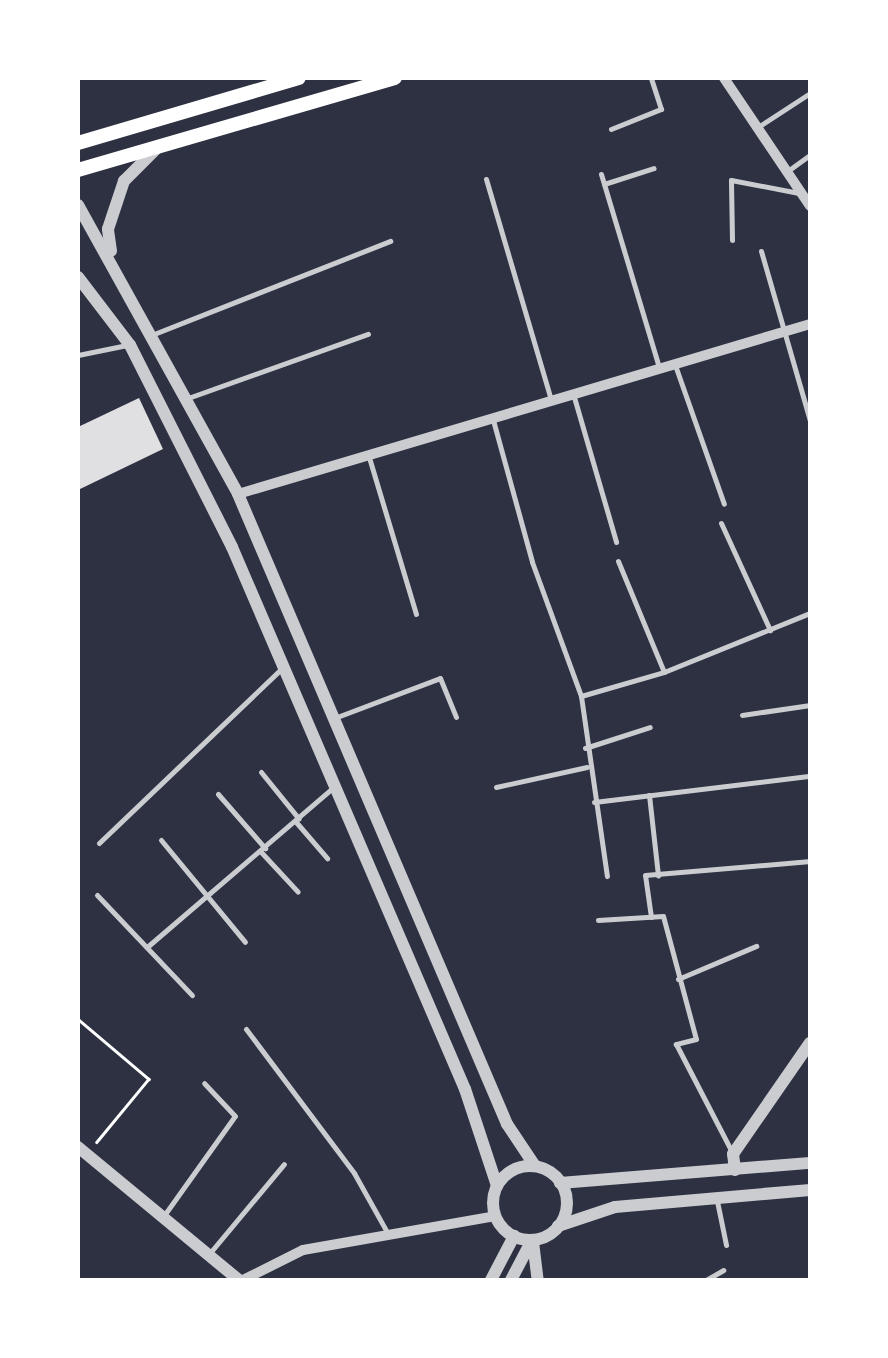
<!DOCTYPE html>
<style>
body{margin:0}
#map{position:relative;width:888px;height:1358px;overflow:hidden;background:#2d3142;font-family:"Titillium Web",sans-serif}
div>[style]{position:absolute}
.building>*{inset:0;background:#e0e0e3}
.path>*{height:2.5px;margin:-1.25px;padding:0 1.25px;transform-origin:1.25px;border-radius:1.25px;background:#fff}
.service>*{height:5px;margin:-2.5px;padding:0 2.5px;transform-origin:2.5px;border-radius:2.5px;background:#caccd0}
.minor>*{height:10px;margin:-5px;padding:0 5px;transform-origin:5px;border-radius:5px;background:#caccd0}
.tertiary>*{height:12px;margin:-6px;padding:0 6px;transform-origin:6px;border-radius:6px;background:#caccd0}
.tertiary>.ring{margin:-6px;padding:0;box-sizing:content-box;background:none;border:12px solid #caccd0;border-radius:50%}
.secondary>*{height:14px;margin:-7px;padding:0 7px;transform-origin:7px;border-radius:7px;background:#fff}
span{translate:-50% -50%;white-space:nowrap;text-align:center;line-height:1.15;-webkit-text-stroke:8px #fff;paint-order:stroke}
.frame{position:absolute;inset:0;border:80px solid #fff;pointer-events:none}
</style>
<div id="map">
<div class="building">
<i style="clip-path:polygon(139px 398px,163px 449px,78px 490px,78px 427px)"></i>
</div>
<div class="path">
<i style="left:78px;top:1019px;width:93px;rotate:40.2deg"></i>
<i style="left:149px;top:1079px;width:82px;rotate:129.5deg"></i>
</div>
<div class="service">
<i style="left:761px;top:125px;width:59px;rotate:-33.1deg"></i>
<i style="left:611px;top:129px;width:54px;rotate:-21.8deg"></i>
<i style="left:661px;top:109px;width:33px;rotate:-108deg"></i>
<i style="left:789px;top:170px;width:26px;rotate:-36deg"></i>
<i style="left:601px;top:174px;width:202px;rotate:73.3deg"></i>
<i style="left:486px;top:179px;width:230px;rotate:73.6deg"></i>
<i style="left:604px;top:184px;width:52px;rotate:-17.7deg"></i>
<i style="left:732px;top:240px;width:60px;rotate:-91deg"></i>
<i style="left:731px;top:180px;width:69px;rotate:10.8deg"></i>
<i style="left:761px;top:251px;width:177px;rotate:73.9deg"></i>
<i style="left:154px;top:334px;width:254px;rotate:-21.5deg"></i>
<i style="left:78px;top:355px;width:50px;rotate:-11.5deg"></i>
<i style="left:675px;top:365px;width:147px;rotate:70.6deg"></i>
<i style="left:574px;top:397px;width:151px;rotate:73.8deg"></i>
<i style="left:188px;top:398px;width:191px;rotate:-19.6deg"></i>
<i style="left:493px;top:420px;width:147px;rotate:74.6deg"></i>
<i style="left:532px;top:562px;width:143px;rotate:69.9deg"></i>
<i style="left:581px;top:696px;width:182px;rotate:81.8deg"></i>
<i style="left:368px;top:454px;width:167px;rotate:73.3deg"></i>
<i style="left:721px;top:523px;width:118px;rotate:65.4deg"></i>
<i style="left:618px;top:561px;width:120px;rotate:67.5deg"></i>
<i style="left:581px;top:696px;width:86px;rotate:-16.1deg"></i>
<i style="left:664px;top:672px;width:157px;rotate:-22deg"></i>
<i style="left:742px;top:715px;width:69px;rotate:-8.4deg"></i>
<i style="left:337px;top:717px;width:110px;rotate:-20.7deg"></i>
<i style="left:440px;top:678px;width:42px;rotate:67.7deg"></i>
<i style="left:585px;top:748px;width:68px;rotate:-17.9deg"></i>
<i style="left:261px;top:772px;width:60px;rotate:51deg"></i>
<i style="left:496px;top:787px;width:93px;rotate:-12.4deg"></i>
<i style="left:218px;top:794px;width:72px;rotate:49deg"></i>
<i style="left:649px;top:795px;width:81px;rotate:83.6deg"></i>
<i style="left:594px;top:802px;width:218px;rotate:-6.9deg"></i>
<i style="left:296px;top:822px;width:48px;rotate:49.3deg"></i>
<i style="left:161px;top:840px;width:132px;rotate:50.5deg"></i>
<i style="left:99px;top:843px;width:252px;rotate:-43.7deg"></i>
<i style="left:261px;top:852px;width:54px;rotate:47.2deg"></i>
<i style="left:97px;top:895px;width:138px;rotate:46.5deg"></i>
<i style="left:651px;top:917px;width:42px;rotate:-98.1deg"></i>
<i style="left:645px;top:875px;width:166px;rotate:-4.8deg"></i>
<i style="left:598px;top:920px;width:65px;rotate:-3.5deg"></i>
<i style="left:663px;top:916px;width:127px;rotate:75deg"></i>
<i style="left:696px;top:1039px;width:21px;rotate:166deg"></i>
<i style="left:676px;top:1044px;width:122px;rotate:62.6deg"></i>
<i style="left:147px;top:947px;width:248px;rotate:-40.6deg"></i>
<i style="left:678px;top:979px;width:85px;rotate:-22.9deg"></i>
<i style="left:246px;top:1029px;width:180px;rotate:53.1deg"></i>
<i style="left:354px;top:1173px;width:68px;rotate:60.8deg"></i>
<i style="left:717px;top:1201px;width:45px;rotate:78.4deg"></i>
<i style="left:165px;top:1214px;width:120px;rotate:-54.5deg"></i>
<i style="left:235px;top:1116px;width:45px;rotate:-133.2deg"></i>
<i style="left:209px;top:1254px;width:117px;rotate:-50.2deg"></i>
<i style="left:706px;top:1280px;width:20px;rotate:-30deg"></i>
</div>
<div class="minor">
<i style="left:724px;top:78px;width:154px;rotate:56.1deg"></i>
<i style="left:238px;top:494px;width:597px;rotate:-16.55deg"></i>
<i style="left:243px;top:1280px;width:67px;rotate:-26.6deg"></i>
<i style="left:303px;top:1250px;width:195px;rotate:-10deg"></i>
</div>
<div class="tertiary">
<i style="left:78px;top:205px;width:330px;rotate:61deg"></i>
<i style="left:238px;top:494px;width:685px;rotate:66.88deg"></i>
<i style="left:507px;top:1124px;width:50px;rotate:56.3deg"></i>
<i style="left:111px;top:251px;width:22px;rotate:-98deg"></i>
<i style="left:108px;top:229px;width:51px;rotate:-71.6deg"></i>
<i style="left:124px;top:181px;width:47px;rotate:-45deg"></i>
<i style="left:78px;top:277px;width:86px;rotate:52.6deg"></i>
<i style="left:130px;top:345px;width:226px;rotate:63.2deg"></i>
<i style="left:232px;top:547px;width:590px;rotate:66.74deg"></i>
<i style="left:465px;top:1089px;width:102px;rotate:71.7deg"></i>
<i style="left:78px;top:1147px;width:209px;rotate:39.6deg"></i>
<i class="ring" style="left:493px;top:1166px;width:62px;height:62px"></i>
<i style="left:735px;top:1170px;width:16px;rotate:-97deg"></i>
<i style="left:733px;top:1154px;width:135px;rotate:-55.3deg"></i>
<i style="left:560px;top:1183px;width:251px;rotate:-4.6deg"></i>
<i style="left:558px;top:1226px;width:60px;rotate:-18.4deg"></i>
<i style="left:615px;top:1207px;width:196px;rotate:-5deg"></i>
<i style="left:533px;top:1242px;width:38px;rotate:83deg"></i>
<i style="left:491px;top:1280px;width:50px;rotate:-62.4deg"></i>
<i style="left:511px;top:1280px;width:45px;rotate:-62.3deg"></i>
</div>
<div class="secondary">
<i style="left:78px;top:143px;width:230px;rotate:-16.4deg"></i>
<i style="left:78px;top:170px;width:330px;rotate:-16.2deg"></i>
</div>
<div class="frame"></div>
</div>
